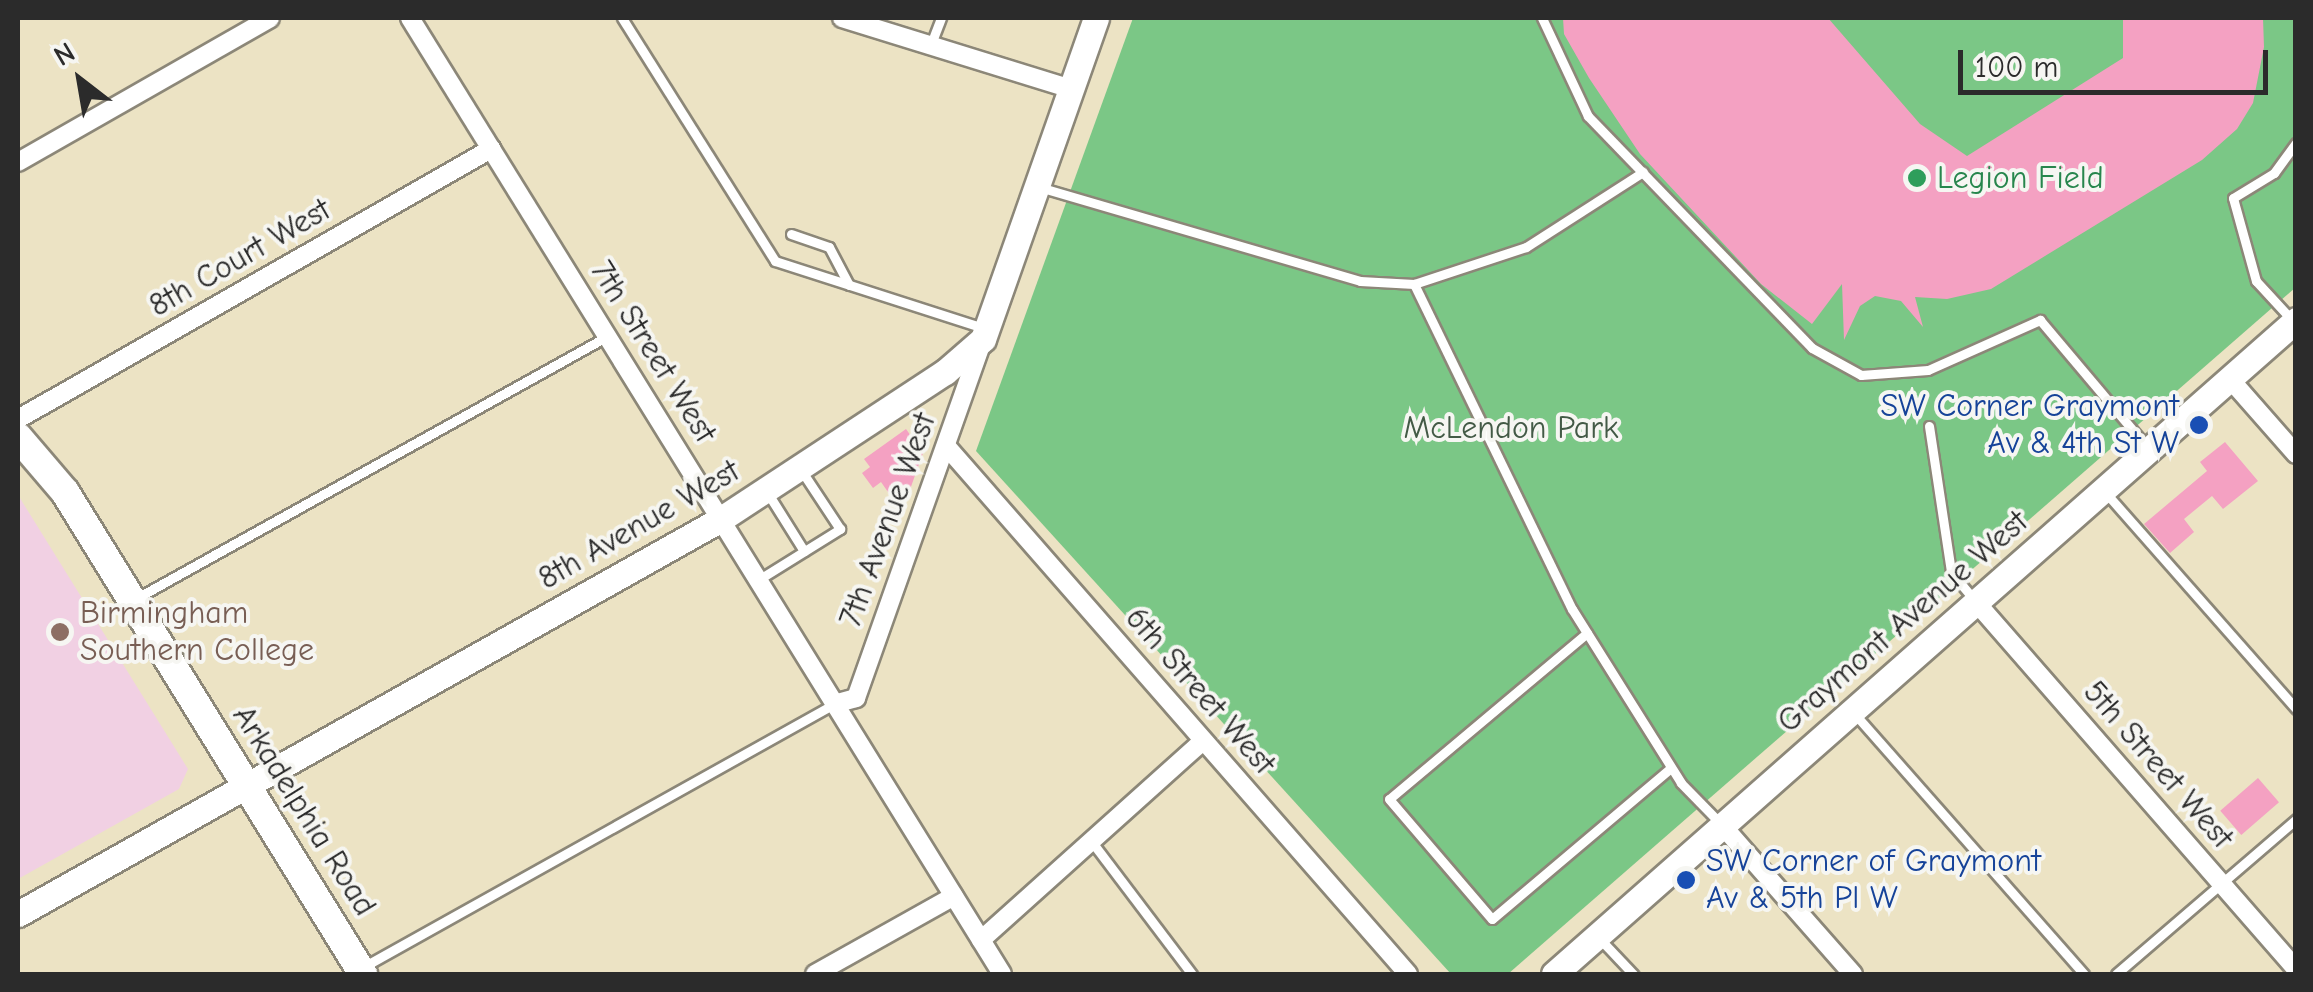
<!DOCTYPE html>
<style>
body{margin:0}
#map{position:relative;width:2313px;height:992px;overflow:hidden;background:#ece3c4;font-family:"Comic Neue",sans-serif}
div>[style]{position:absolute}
.built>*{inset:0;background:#f1d0e3}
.green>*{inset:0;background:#7bc786}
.building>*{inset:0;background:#f4a1c2;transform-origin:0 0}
.roads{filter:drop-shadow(2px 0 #8c8778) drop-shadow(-2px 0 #8c8778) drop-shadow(0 2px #8c8778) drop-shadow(0 -2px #8c8778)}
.lane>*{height:9px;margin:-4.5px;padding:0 4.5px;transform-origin:4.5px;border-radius:4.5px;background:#fff}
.street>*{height:18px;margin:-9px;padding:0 9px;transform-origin:9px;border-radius:9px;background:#fff}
.secondary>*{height:25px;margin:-12.5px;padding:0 12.5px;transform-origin:12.5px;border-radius:12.5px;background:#fff}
.primary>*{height:28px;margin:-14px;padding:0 14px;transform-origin:14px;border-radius:14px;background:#fff}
.dots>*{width:28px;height:28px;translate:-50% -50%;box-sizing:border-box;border:5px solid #f6f6f2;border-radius:50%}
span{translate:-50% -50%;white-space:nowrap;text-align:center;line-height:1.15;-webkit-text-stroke:8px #f6f6f2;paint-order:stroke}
.leisure-label{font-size:32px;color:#27864d}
.left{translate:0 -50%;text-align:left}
.street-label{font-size:32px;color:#2b2b2b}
.transit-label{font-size:32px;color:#164399}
.right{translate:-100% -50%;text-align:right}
.park-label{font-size:32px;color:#435a46}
.education-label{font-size:32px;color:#785e54}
.frame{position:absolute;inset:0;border:20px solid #2b2b2b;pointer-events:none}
.north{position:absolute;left:30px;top:30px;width:100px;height:100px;-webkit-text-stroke:8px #f6f6f2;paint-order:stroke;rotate:329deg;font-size:28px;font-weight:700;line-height:40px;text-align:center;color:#2b2b2b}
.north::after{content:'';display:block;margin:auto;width:35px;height:45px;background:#2b2b2b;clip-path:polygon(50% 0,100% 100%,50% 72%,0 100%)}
.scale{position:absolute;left:1958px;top:50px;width:310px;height:45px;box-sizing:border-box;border:5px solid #2b2b2b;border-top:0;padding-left:12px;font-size:30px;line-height:35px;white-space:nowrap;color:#2b2b2b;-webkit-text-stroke:8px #f6f6f2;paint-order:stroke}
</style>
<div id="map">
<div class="built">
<i style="clip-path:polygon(18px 495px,188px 769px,179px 789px,18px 879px)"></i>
</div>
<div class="green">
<i style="clip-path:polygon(1133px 18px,2295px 18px,2295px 288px,1508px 974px,1451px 974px,976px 451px)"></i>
</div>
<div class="building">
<i style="clip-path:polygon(1563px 18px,1828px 18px,1920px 124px,1967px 156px,2123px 58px,2123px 18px,2263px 18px,2264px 47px,2253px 103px,2237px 129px,2202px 160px,1991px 289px,1947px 299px,1915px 297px,1923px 327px,1901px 301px,1875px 296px,1860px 306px,1844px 340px,1842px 284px,1812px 324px,1761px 284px,1640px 154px,1589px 78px,1564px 34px)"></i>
<i style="clip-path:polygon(906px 429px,923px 453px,902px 512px,881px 482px,873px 488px,862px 473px,870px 467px,864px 459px)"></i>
<i style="clip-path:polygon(2225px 442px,2258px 481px,2223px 509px,2212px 496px,2184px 519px,2194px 532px,2170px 553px,2144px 524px,2207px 471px,2200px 462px)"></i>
<i style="left:2258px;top:778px;width:32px;height:50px;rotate:49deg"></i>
</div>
<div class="roads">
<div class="lane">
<i style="left:622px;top:18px;width:287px;rotate:57.8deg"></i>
<i style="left:775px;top:261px;width:219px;rotate:17.8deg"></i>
<i style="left:1542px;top:18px;width:108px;rotate:64.9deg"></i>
<i style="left:1588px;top:116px;width:322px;rotate:46deg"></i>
<i style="left:1812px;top:348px;width:56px;rotate:28.9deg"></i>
<i style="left:1861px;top:375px;width:67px;rotate:-4.3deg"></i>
<i style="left:1928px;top:370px;width:123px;rotate:-24.1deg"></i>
<i style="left:2040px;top:320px;width:165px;rotate:49.9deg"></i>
<i style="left:931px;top:44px;width:28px;rotate:-69deg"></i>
<i style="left:1039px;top:187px;width:334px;rotate:16.3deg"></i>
<i style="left:1360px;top:281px;width:54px;rotate:3.2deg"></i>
<i style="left:1414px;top:284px;width:118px;rotate:-18.3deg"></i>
<i style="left:1526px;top:247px;width:139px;rotate:-32.7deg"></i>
<i style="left:791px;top:234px;width:40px;rotate:18.9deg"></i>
<i style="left:829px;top:247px;width:43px;rotate:62.2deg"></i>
<i style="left:1414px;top:284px;width:361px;rotate:64.1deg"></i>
<i style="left:1572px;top:609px;width:205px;rotate:57.9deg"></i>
<i style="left:1681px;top:783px;width:54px;rotate:45.7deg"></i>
<i style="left:2292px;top:320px;width:53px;rotate:-132.7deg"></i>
<i style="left:2256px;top:281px;width:86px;rotate:-105.5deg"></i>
<i style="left:2233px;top:198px;width:48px;rotate:-31.4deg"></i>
<i style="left:2274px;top:173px;width:37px;rotate:-54deg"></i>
<i style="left:1929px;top:426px;width:148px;rotate:81.4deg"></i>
<i style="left:1951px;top:572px;width:35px;rotate:50deg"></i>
<i style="left:767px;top:492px;width:70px;rotate:57.9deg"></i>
<i style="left:2105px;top:492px;width:289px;rotate:48.6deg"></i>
<i style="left:758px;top:580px;width:97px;rotate:-31.9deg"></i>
<i style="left:840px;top:529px;width:71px;rotate:-123.5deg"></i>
<i style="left:135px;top:599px;width:539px;rotate:-29.09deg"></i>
<i style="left:1587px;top:633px;width:258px;rotate:140deg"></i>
<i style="left:1389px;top:799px;width:158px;rotate:49.4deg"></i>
<i style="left:1492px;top:919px;width:234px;rotate:-40.2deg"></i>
<i style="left:1853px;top:712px;width:349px;rotate:48.6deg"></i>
<i style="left:1092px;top:842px;width:166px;rotate:52.9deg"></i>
<i style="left:1599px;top:938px;width:50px;rotate:46.6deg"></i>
<i style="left:365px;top:966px;width:537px;rotate:-29.19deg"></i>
<i style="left:2116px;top:974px;width:238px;rotate:-40.7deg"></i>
</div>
<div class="street">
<i style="left:410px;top:18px;width:1124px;rotate:58.23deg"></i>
<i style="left:842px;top:18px;width:240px;rotate:17.2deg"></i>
<i style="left:18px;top:162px;width:290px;rotate:-29.7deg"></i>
<i style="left:2230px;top:379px;width:100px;rotate:48.7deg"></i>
<i style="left:18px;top:419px;width:545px;rotate:-29.72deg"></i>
<i style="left:947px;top:447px;width:700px;rotate:48.82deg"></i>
<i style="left:1975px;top:601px;width:488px;rotate:48.9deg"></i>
<i style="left:834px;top:704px;width:23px;rotate:-15deg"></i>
<i style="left:856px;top:698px;width:380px;rotate:-70.5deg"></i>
<i style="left:1721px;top:824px;width:200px;rotate:48.7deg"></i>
<i style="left:981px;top:940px;width:298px;rotate:-41.9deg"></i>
<i style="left:815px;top:974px;width:159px;rotate:-29.3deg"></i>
</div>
<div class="secondary">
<i style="left:18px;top:914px;width:806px;rotate:-29.33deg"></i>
<i style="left:721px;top:519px;width:268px;rotate:-33.3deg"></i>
<i style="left:945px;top:372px;width:50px;rotate:-41deg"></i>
<i style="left:983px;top:339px;width:340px;rotate:-70.6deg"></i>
<i style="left:1554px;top:974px;width:989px;rotate:-41.39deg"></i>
</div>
<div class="primary">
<i style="left:18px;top:437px;width:72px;rotate:49.5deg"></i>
<i style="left:65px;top:492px;width:567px;rotate:58.27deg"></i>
</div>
</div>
<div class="dots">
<i style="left:1917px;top:178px;background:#2e9e5b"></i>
<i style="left:2199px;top:425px;background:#1a4fb4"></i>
<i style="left:60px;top:632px;background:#8d6e63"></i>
<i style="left:1686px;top:880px;background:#1a4fb4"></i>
</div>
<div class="leisure-label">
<span class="left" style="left:1937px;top:178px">Legion Field</span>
</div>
<div class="street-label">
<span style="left:240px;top:258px;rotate:-30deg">8th Court West</span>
<span style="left:653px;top:352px;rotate:58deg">7th Street West</span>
<span style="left:888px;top:520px;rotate:-70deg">7th Avenue West</span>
<span style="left:639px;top:525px;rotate:-30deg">8th Avenue West</span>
<span style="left:1903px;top:622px;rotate:-41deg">Graymont Avenue West</span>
<span style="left:1200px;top:691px;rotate:49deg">6th Street West</span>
<span style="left:2158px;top:765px;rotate:49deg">5th Street West</span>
<span style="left:304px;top:811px;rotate:58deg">Arkadelphia Road</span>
</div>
<div class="transit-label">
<span class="right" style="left:2179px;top:425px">SW Corner Graymont<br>Av &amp; 4th St W</span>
<span class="left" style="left:1706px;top:880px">SW Corner of Graymont<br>Av &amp; 5th Pl W</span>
</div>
<div class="park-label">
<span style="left:1511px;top:428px">McLendon Park</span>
</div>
<div class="education-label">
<span class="left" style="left:80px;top:632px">Birmingham<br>Southern College</span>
</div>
<div class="frame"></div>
<div class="north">N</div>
<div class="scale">100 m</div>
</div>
